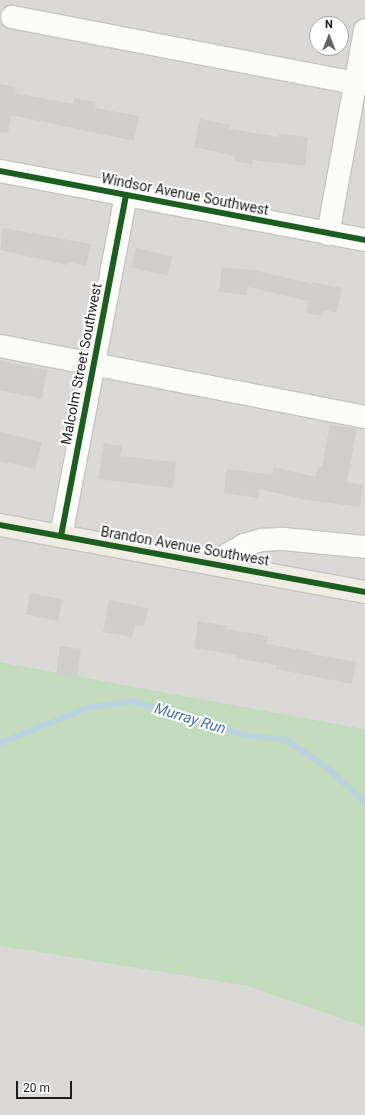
<!DOCTYPE html>
<style>
body{margin:0}
#map{position:relative;width:365px;height:1115px;overflow:hidden;background:#ebeae6;font-family:Roboto,sans-serif}
div>[style]{position:absolute}
.residential>*{inset:0;background:#dad9d7}
.forest>*{inset:0;background:#c3dabc}
.stream>*{height:5.5px;margin:-2.75px;padding:0 2.75px;transform-origin:2.75px;border-radius:2.75px;background:#b9d2de}
.building>*{inset:0;background:#d0cecb;transform-origin:0 0}
.roads{filter:drop-shadow(1px 0 #c4c4c2) drop-shadow(-1px 0 #c4c4c2) drop-shadow(0 1px #c4c4c2) drop-shadow(0 -1px #c4c4c2)}
.minor>*{height:22px;margin:-11px;padding:0 11px;transform-origin:11px;border-radius:11px;background:#fcfcfb}
.major>*{height:22px;margin:-11px;padding:0 11px;transform-origin:11px;border-radius:11px;background:#efece4}
.cycleway>*{height:6px;margin:-3px;padding:0 3px;transform-origin:3px;border-radius:3px;background:#1b5e20}
span{translate:-50% -50%;white-space:nowrap;text-align:center;line-height:1.15;-webkit-text-stroke:4px #fff;paint-order:stroke}
.street-label{font-size:14px;color:#1d1d1d}
.water-label{font-size:15px;color:#4d71a9;font-style:italic}
.north{position:absolute;left:309px;top:16px;width:40px;height:40px;box-sizing:border-box;background:#fff;border:1px solid #a5a5a5;border-radius:50%;rotate:0deg;font-size:11px;font-weight:700;line-height:16px;text-align:center;color:#1d1d1d}
.north::after{content:'';display:block;margin:auto;width:14px;height:18px;background:#656563;clip-path:polygon(50% 0,100% 100%,50% 72%,0 100%)}
.scale{position:absolute;left:16px;top:1081px;width:56px;height:18px;box-sizing:border-box;border:2px solid #1d1d1d;border-top:0;padding-left:5px;font-size:12px;line-height:14px;white-space:nowrap;color:#1d1d1d;-webkit-text-stroke:3px #fff;paint-order:stroke}
</style>
<div id="map">
<div class="residential">
<i style="clip-path:polygon(evenodd,0 0,365px 0,365px 729px,0 662px,0 0,317px 24px,341px 24px,341px 48px,317px 48px,317px 24px)"></i>
<i style="clip-path:polygon(0 946px,247px 986px,365px 1027px,365px 1115px,0 1115px)"></i>
</div>
<div class="forest">
<i style="clip-path:polygon(0 662px,365px 729px,365px 1027px,247px 986px,0 946px)"></i>
</div>
<div class="stream">
<i style="left:0;top:743px;width:94px;rotate:-21.9deg"></i>
<i style="left:87px;top:708px;width:46px;rotate:-8.8deg"></i>
<i style="left:132px;top:701px;width:117px;rotate:16.9deg"></i>
<i style="left:244px;top:735px;width:43px;rotate:6.6deg"></i>
<i style="left:287px;top:740px;width:50px;rotate:34.3deg"></i>
<i style="left:328px;top:768px;width:50px;rotate:42.6deg"></i>
</div>
<div class="building">
<i style="clip-path:polygon(0 84px,16px 87px,15px 93px,73px 104px,74px 98px,96px 102px,95px 108px,139px 116px,134px 141px,11px 115px,8px 133px,0 132px)"></i>
<i style="clip-path:polygon(200px 119px,230px 125px,229px 129px,279px 137px,279px 134px,308px 137px,305px 166px,253px 160px,252px 164px,234px 161px,235px 156px,194px 147px)"></i>
<i style="clip-path:polygon(3px 228px,91px 244px,86px 266px,68px 262px,67px 265px,0 250px)"></i>
<i style="left:136px;top:248px;width:37px;height:20px;rotate:13deg"></i>
<i style="clip-path:polygon(222px 267px,258px 271px,312px 284px,312px 282px,342px 288px,337px 313px,324px 310px,323px 316px,306px 313px,308px 301px,248px 287px,247px 295px,219px 292px)"></i>
<i style="left:0;top:361px;width:48px;height:29px;rotate:11deg"></i>
<i style="clip-path:polygon(330px 424px,357px 429px,347px 482px,363px 485px,360px 507px,307px 500px,259px 489px,258px 498px,224px 493px,227px 469px,272px 475px,273px 467px,316px 477px,318px 467px,322px 467px)"></i>
<i style="clip-path:polygon(0 432px,42px 442px,35px 469px,0 461px)"></i>
<i style="clip-path:polygon(104px 443px,122px 446px,120px 456px,176px 462px,173px 488px,98px 479px)"></i>
<i style="left:30px;top:593px;width:33px;height:22px;rotate:11deg"></i>
<i style="clip-path:polygon(109px 600px,148px 608px,144px 626px,135px 625px,132px 637px,103px 632px)"></i>
<i style="clip-path:polygon(198px 621px,228px 626px,227px 629px,268px 636px,267px 644px,312px 652px,312px 654px,356px 662px,352px 684px,276px 669px,276px 665px,235px 658px,236px 655px,194px 648px)"></i>
<i style="left:60px;top:646px;width:21px;height:28px;rotate:8deg"></i>
</div>
<div class="roads">
<div class="minor">
<i style="left:12px;top:17px;width:349px;rotate:10.9deg"></i>
<i style="left:0;top:171px;width:371px;rotate:10.7deg"></i>
<i style="left:328px;top:234px;width:207px;rotate:-79.7deg"></i>
<i style="left:0;top:346px;width:372px;rotate:11deg"></i>
<i style="left:61px;top:536px;width:346px;rotate:-79.2deg"></i>
<i style="left:213px;top:563px;width:36px;rotate:-30deg"></i>
<i style="left:244px;top:545px;width:19px;rotate:-16deg"></i>
<i style="left:262px;top:540px;width:22px;rotate:-3deg"></i>
<i style="left:284px;top:539px;width:81px;rotate:5.6deg"></i>
</div>
<div class="major">
<i style="left:0;top:525px;width:371px;rotate:10.4deg"></i>
</div>
</div>
<div class="cycleway">
<i style="left:0;top:171px;width:371px;rotate:10.7deg"></i>
<i style="left:0;top:525px;width:371px;rotate:10.4deg"></i>
<i style="left:61px;top:536px;width:346px;rotate:-79.2deg"></i>
</div>
<div class="street-label">
<span style="left:185px;top:194px;rotate:11deg">Windsor Avenue Southwest</span>
<span style="left:81px;top:364px;rotate:-79deg">Malcolm Street Southwest</span>
<span style="left:185px;top:546px;rotate:10deg">Brandon Avenue Southwest</span>
</div>
<div class="water-label">
<span style="left:190px;top:719px;rotate:17deg">Murray Run</span>
</div>
<div class="north">N</div>
<div class="scale">20 m</div>
</div>
